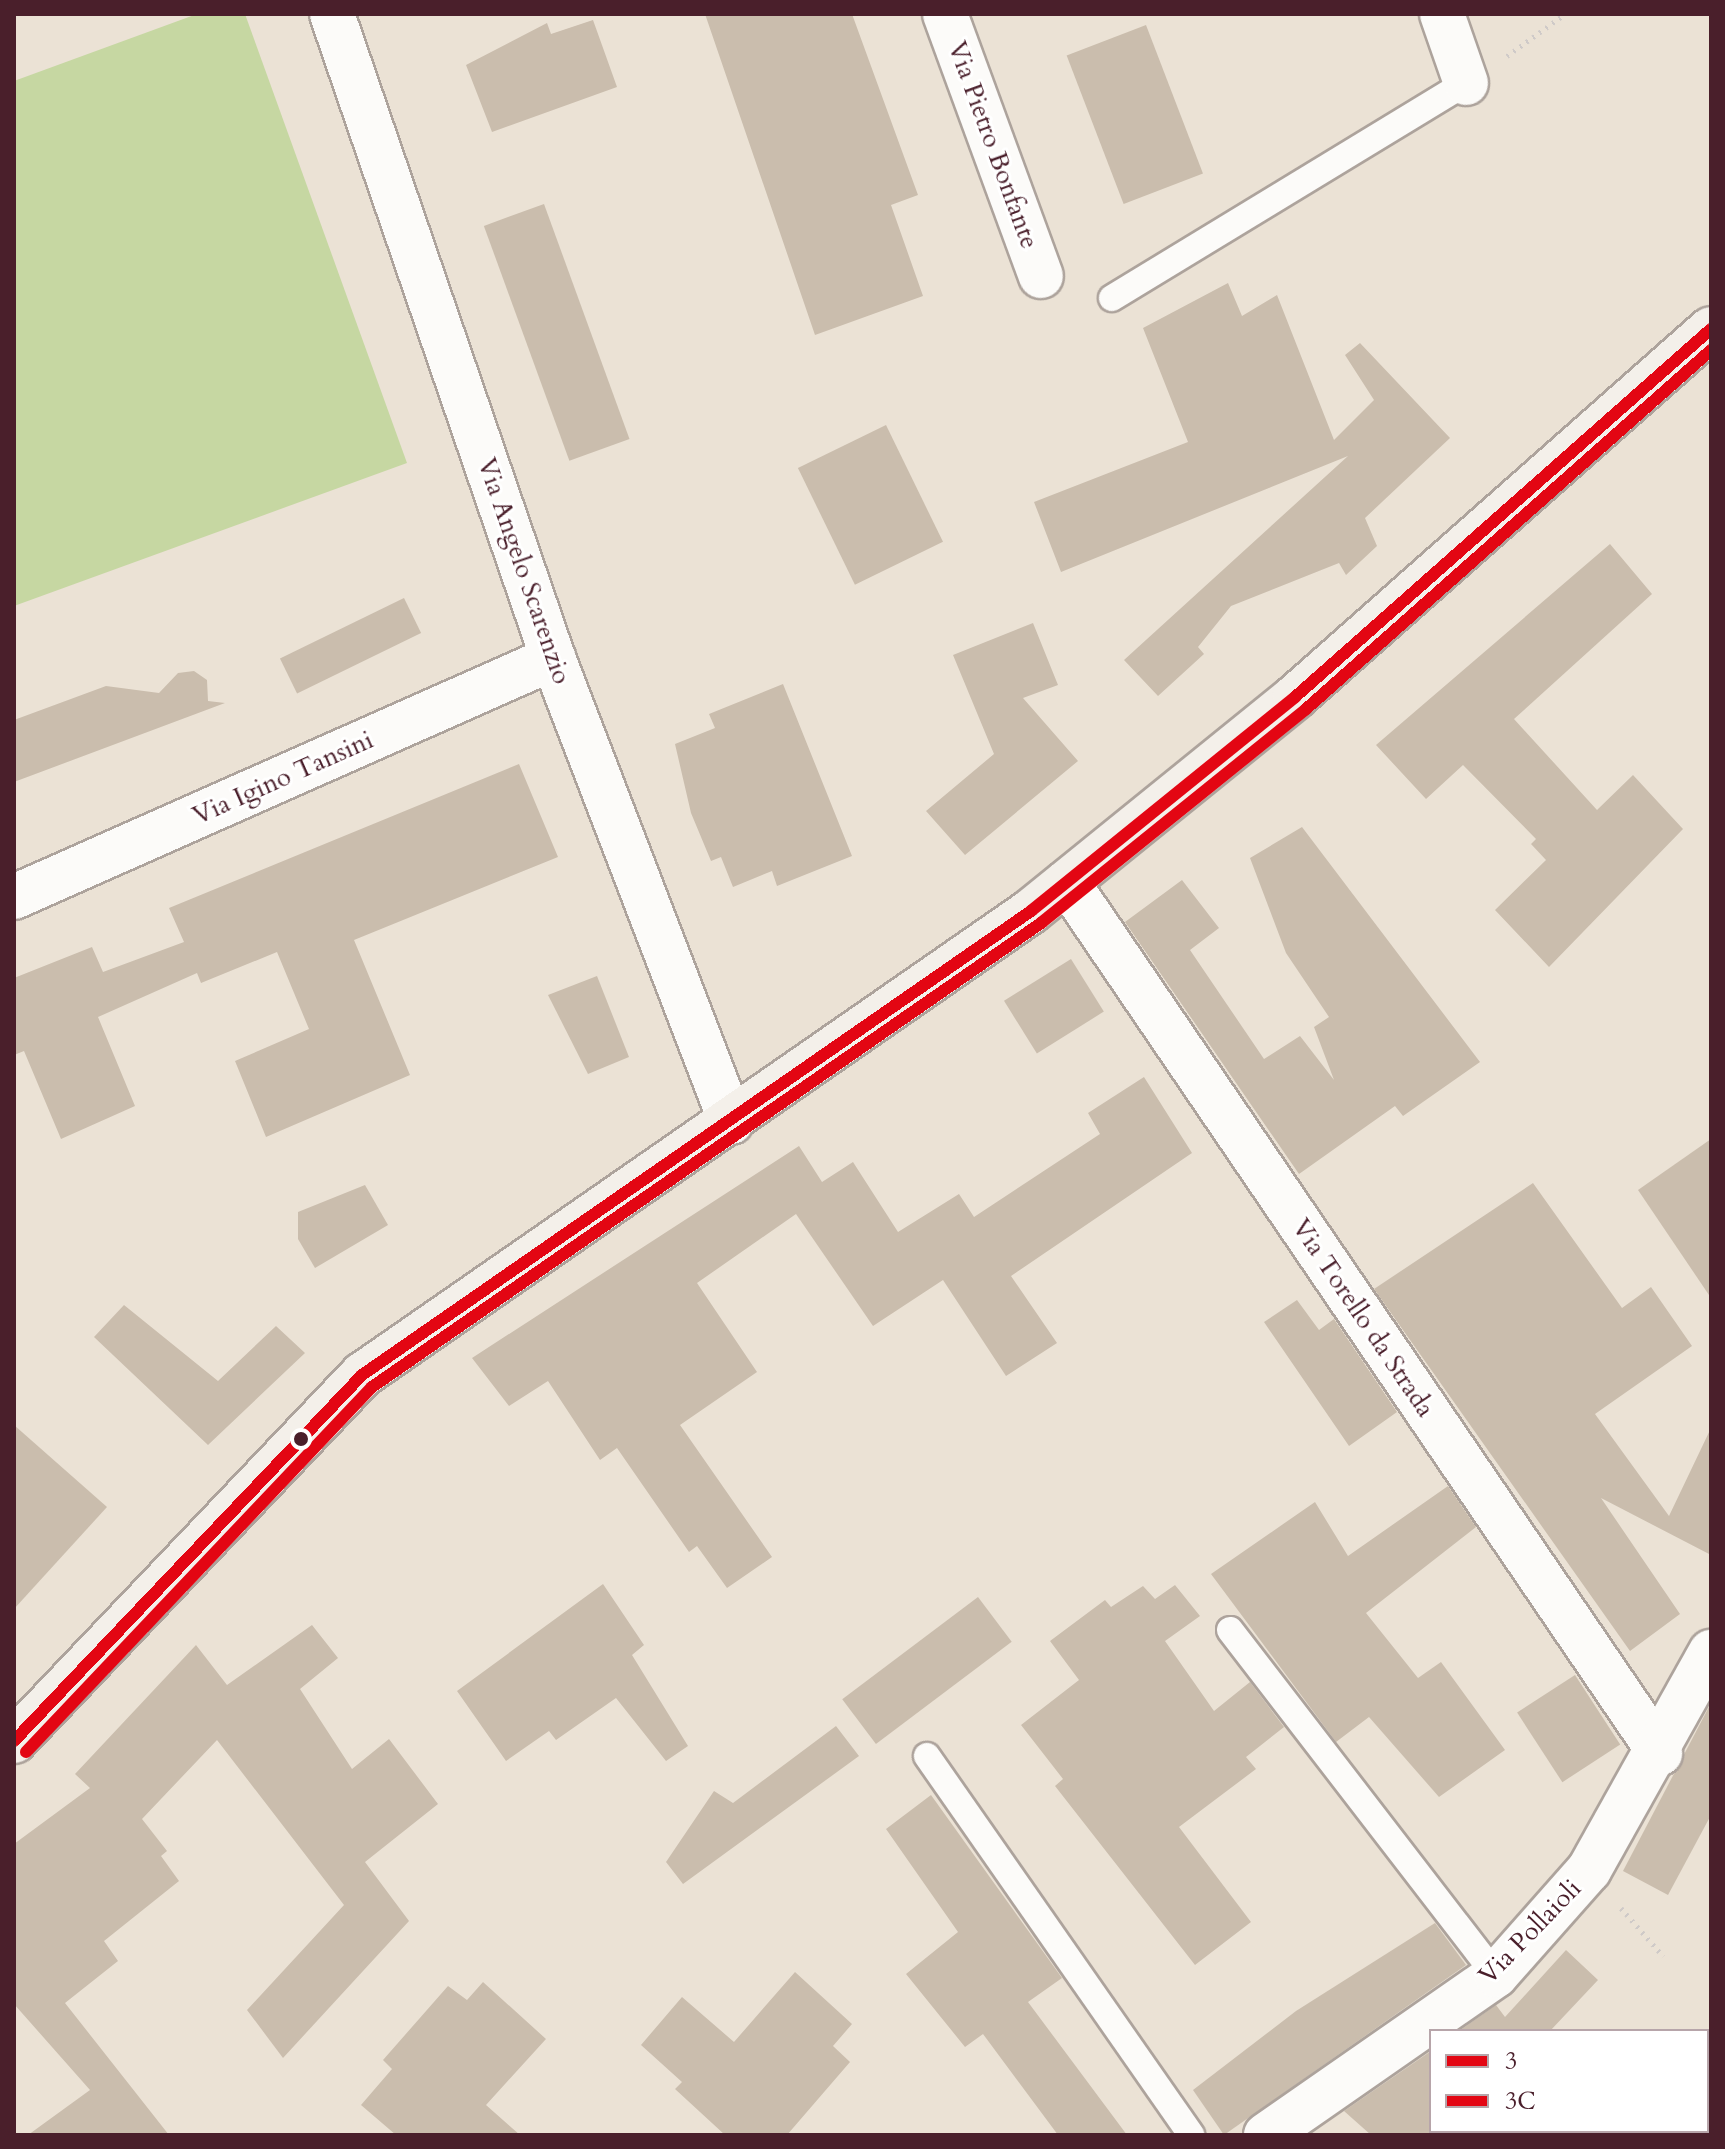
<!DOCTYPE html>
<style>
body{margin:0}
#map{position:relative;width:1725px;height:2149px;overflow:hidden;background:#ebe2d5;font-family:Cardo,serif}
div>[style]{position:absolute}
.green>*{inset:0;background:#c6d7a2}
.building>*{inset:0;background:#cabdad;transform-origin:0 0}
.path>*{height:5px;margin-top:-2.5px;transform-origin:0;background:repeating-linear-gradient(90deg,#cfcac8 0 2px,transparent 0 8px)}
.roads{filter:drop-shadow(2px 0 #ada39c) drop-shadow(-2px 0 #ada39c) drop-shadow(0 2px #ada39c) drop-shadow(0 -2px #ada39c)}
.lane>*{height:26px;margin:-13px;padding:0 13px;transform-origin:13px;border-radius:13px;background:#fcfbf9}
.street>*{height:44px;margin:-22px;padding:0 22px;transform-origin:22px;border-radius:22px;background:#fcfbf9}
.secondary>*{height:44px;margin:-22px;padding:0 22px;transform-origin:22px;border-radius:22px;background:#f4f0ea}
.bus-1>*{height:12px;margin:-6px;padding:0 6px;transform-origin:6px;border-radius:6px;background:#e30613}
.bus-2>*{height:12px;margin:-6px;padding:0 6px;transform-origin:6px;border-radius:6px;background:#e30613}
.dots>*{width:22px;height:22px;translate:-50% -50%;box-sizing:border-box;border:4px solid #fff;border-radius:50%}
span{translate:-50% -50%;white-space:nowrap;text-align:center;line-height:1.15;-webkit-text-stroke:6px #fff;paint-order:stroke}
.street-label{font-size:26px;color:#4a1f2b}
.frame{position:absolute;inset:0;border:16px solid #4a1f2b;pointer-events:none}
.legend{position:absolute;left:1429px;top:2029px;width:280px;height:104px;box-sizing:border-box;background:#fff;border:2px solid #b7a5aa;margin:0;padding:10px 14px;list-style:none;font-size:24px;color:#4a1f2b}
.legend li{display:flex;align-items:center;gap:16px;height:40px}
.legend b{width:40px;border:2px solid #b7a5aa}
</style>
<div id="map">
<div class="green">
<i style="clip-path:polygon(197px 14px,245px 14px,407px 463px,14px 606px,14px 81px)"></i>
</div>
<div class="building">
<i style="clip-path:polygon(705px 14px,852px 14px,918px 195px,891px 205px,923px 296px,815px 335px)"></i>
<i style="clip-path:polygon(593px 20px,617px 87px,492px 132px,466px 65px,547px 23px,551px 34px)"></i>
<i style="left:1146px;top:25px;width:159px;height:85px;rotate:69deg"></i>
<i style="left:544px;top:204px;width:250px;height:64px;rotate:70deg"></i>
<i style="clip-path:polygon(1228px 283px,1242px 316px,1277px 295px,1334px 440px,1374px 400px,1345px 355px,1360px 343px,1450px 438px,1365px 518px,1377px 546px,1346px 575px,1339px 563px,1231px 606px,1198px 647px,1204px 654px,1158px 696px,1124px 660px,1348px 456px,1061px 572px,1034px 502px,1188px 442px,1143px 328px)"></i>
<i style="left:886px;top:425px;width:130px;height:98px;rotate:64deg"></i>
<i style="clip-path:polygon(1610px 544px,1652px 594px,1514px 719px,1597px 810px,1633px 775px,1683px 829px,1549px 967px,1495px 910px,1546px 860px,1531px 844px,1536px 839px,1463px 765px,1426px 799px,1376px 745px)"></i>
<i style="left:404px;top:598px;width:39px;height:138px;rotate:64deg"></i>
<i style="clip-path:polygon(1033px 623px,1058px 685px,1023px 698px,1078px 761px,965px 855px,926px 811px,994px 754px,953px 655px)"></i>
<i style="clip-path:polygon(194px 671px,207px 680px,208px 701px,225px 703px,14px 782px,14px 720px,106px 686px,159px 693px,178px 673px)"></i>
<i style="clip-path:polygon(783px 684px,852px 856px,777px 886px,772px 871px,733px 887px,721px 857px,711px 861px,691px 813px,675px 744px,715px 728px,709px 714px)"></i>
<i style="clip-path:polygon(519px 764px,558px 857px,354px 940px,410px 1075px,266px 1137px,235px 1061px,309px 1029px,277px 952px,201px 983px,197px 973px,98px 1017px,135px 1106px,61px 1139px,24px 1051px,14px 1055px,14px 978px,92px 947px,103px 972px,184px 942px,169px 908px)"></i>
<i style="clip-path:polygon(1302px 827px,1480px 1062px,1403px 1116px,1395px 1106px,1299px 1174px,1125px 922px,1182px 880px,1219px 928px,1190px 950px,1264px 1059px,1300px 1036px,1334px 1080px,1314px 1027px,1329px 1017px,1286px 953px,1250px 858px)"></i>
<i style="left:1071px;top:959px;width:62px;height:79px;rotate:58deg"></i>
<i style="clip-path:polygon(597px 976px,629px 1057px,588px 1074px,548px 995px)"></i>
<i style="clip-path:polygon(1144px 1077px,1192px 1153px,1011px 1276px,1057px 1343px,1006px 1376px,943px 1280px,873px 1326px,796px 1214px,697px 1283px,757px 1372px,680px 1425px,772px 1557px,727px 1588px,697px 1546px,689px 1552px,617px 1448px,600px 1460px,548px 1381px,509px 1406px,472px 1358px,799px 1146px,822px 1182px,853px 1162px,898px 1232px,959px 1194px,974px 1217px,1100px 1134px,1088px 1113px)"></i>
<i style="clip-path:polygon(1711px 1139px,1711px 1298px,1638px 1190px)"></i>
<i style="clip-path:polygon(1533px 1183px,1622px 1308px,1651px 1287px,1692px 1346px,1595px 1414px,1669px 1516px,1711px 1428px,1711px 1555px,1601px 1498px,1680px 1614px,1630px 1651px,1374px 1289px)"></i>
<i style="clip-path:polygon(365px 1185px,388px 1225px,315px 1268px,298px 1239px,298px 1212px)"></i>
<i style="clip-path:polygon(1297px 1300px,1319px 1330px,1334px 1319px,1397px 1412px,1349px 1446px,1264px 1322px)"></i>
<i style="clip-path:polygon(124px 1305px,218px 1381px,276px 1326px,305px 1353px,208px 1445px,94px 1337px)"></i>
<i style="clip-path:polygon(14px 1425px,107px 1507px,14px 1609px)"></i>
<i style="clip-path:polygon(1448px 1486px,1476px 1527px,1366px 1613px,1418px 1678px,1441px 1662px,1505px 1750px,1439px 1797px,1369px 1717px,1336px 1742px,1211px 1574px,1315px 1502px,1348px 1556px)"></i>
<i style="clip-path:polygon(603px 1584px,644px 1645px,632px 1655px,688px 1746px,666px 1761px,616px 1698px,556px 1740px,549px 1731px,506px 1761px,457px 1691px)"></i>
<i style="clip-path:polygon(1175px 1585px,1200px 1616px,1165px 1641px,1214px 1711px,1250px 1682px,1284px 1727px,1246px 1757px,1256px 1769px,1179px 1827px,1251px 1922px,1195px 1965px,1055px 1786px,1063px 1779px,1021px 1725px,1079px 1680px,1050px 1641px,1105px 1600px,1111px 1607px,1143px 1586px,1155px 1599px)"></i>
<i style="left:978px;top:1597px;width:56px;height:170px;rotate:53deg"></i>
<i style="clip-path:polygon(312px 1625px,338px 1658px,300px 1689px,352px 1769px,389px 1739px,438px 1804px,365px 1862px,409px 1921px,283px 2058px,247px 2010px,344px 1905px,217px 1740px,142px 1819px,167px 1851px,161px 1856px,179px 1881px,104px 1941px,118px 1961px,65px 2003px,169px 2135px,28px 2135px,90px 2090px,14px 2004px,14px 1844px,90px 1788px,75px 1774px,196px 1645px,227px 1685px)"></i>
<i style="left:1575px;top:1675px;width:83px;height:69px;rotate:57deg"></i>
<i style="clip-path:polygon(1711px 1703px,1711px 1815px,1668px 1895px,1623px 1871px)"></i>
<i style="clip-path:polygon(836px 1726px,859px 1756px,683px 1884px,666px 1862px,714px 1791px,733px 1803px)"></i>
<i style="clip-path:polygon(931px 1795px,1062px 1978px,1028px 2002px,1127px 2135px,1058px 2135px,983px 2034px,965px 2047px,906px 1974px,958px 1932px,886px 1829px)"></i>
<i style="clip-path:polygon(1435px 1923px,1466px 1965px,1224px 2135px,1193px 2090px,1296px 2011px)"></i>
<i style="clip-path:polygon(1566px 1950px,1598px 1980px,1550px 2031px,1459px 2031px,1496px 2005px,1505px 2017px)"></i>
<i style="clip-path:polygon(795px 1972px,852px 2024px,833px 2046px,850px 2062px,787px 2135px,725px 2135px,675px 2089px,682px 2082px,641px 2045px,682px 1997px,734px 2042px)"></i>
<i style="clip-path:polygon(483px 1982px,546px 2039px,486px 2105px,520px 2135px,396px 2135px,361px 2105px,392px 2069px,383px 2060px,448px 1986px,467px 2000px)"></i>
<i style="clip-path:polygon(1431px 2051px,1431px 2135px,1371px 2135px,1344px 2111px)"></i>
</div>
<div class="path">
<i style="left:1507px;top:56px;width:72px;rotate:-35.9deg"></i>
<i style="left:1621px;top:1908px;width:64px;rotate:48.8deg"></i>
</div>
<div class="roads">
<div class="lane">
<i style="left:1112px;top:298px;width:414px;rotate:-31.3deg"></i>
<i style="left:1230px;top:1630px;width:436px;rotate:52.4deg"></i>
<i style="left:927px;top:1756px;width:462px;rotate:55.1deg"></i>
</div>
<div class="street">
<i style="left:332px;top:14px;width:681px;rotate:71.06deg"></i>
<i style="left:553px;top:658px;width:497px;rotate:69deg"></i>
<i style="left:945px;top:14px;width:279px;rotate:69.9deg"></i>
<i style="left:1442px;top:14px;width:73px;rotate:70.8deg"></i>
<i style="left:1067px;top:882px;width:1054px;rotate:55.75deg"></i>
<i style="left:14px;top:897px;width:590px;rotate:-23.91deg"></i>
<i style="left:1266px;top:2135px;width:280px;rotate:-34.8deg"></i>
<i style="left:1496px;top:1975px;width:140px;rotate:-48.5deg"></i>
<i style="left:1589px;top:1870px;width:250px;rotate:-60.8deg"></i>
<i style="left:1633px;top:2135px;width:6px;rotate:-45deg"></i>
</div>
<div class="secondary">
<i style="left:14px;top:1741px;width:505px;rotate:-46.44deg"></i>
<i style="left:362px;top:1375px;width:814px;rotate:-34.74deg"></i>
<i style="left:1031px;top:911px;width:340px;rotate:-39deg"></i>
<i style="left:1295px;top:697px;width:555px;rotate:-41.5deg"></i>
</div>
</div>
<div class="bus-1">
<i style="left:14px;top:1741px;width:505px;rotate:-46.44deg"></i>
<i style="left:362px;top:1375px;width:814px;rotate:-34.74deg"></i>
<i style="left:1031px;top:911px;width:340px;rotate:-39deg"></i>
<i style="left:1295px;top:697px;width:555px;rotate:-41.5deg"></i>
</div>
<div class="bus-2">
<i style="left:26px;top:1752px;width:503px;rotate:-46.53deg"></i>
<i style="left:372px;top:1387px;width:814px;rotate:-34.74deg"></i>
<i style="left:1041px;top:923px;width:341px;rotate:-38.9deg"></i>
<i style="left:1306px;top:709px;width:541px;rotate:-41.55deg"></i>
</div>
<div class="dots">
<i style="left:301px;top:1439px;background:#4a1f2b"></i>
</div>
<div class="street-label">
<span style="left:993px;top:145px;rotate:70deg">Via Pietro Bonfante</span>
<span style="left:524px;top:571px;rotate:71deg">Via Angelo Scarenzio</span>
<span style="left:283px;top:778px;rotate:-24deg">Via Igino Tansini</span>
<span style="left:1363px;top:1318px;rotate:56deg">Via Torello da Strada</span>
<span style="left:1530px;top:1932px;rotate:-46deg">Via Pollaioli</span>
</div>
<div class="frame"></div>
<ul class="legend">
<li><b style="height:10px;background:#e30613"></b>3</li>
<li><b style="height:10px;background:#e30613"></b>3C</li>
</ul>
</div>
